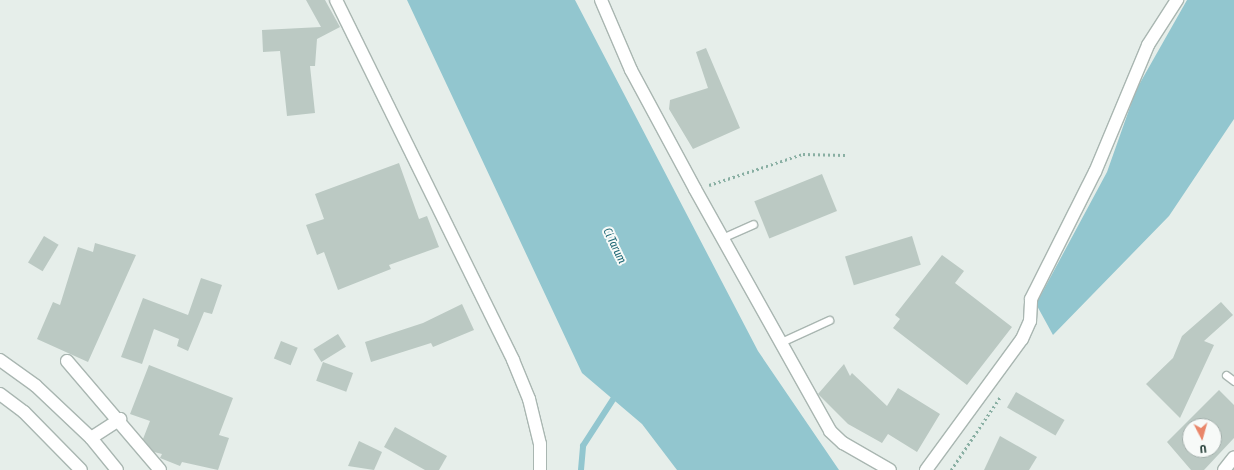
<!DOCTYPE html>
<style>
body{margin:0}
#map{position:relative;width:1234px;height:470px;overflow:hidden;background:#e6eeea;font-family:"Asap Condensed",sans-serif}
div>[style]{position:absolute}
.water>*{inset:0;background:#92c6cf}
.stream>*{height:5.5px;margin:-2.75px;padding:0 2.75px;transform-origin:2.75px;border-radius:2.75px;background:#92c6cf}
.building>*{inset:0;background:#bbc9c3;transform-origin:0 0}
.path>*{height:2.5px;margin-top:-1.25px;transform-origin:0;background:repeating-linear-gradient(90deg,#89afa3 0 2px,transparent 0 5px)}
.roads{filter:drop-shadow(1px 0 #a9b6b1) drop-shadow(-1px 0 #a9b6b1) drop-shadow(0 1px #a9b6b1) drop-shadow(0 -1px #a9b6b1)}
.service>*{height:7px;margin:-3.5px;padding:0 3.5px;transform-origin:3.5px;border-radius:3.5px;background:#fff}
.minor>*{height:12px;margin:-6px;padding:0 6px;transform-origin:6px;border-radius:6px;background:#fff}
.secondary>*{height:12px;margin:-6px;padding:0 6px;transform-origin:6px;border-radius:6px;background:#fff}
span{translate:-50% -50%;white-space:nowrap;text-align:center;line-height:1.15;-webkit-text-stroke:4px #f7faf8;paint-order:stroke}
.water-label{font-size:12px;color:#236b78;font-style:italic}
.north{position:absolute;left:1182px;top:418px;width:40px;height:40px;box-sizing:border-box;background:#f7faf8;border:1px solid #a3afab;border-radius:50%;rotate:174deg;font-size:11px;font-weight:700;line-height:16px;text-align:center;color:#263f38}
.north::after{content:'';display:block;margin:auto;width:14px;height:18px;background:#e98669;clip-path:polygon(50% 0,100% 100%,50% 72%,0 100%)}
</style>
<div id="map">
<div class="water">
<i style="clip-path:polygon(407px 0,575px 0,758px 351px,839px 470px,677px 470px,642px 424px,582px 373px)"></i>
<i style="clip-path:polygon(1187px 0,1234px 0,1234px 119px,1169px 216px,1053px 335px,1036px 304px,1107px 172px,1136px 90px)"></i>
</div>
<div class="stream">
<i style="left:581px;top:470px;width:24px;rotate:-85deg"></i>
<i style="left:583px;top:446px;width:61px;rotate:-57.1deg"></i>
</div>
<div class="building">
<i style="clip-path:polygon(306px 0,325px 0,340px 27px,317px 39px,315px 66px,310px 66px,315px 113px,287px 116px,280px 51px,263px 52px,262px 30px,321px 27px)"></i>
<i style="clip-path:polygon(706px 48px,740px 128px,693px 149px,669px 109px,670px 100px,708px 88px,696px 52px)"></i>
<i style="clip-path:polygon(399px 163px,419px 219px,427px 216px,439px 247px,389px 265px,391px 269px,338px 290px,324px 252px,317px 255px,306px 225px,324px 219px,315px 194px)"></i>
<i style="left:822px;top:174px;width:40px;height:73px;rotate:68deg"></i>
<i style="left:44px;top:236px;width:17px;height:31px;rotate:31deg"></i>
<i style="left:912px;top:236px;width:30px;height:70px;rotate:73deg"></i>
<i style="clip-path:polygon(95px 243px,136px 255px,88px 362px,37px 339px,53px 302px,60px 305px,78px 247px,93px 252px)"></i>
<i style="clip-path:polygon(942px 255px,964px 271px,955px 283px,1012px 327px,967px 385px,893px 328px,900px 319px,895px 315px)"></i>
<i style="clip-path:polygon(201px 278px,222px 285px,212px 314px,204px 312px,188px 351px,177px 346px,179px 339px,154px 329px,142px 364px,121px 357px,143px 298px,188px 315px)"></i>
<i style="clip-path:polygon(1221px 302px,1233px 315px,1204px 341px,1214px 345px,1180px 418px,1146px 384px,1173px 358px,1182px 336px)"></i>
<i style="clip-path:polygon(462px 304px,474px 330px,433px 347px,431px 343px,371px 362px,365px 342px,423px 323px)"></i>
<i style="left:338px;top:334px;width:15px;height:29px;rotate:58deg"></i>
<i style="left:281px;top:341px;width:18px;height:19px;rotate:22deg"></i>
<i style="left:323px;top:362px;width:32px;height:20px;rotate:20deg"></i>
<i style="clip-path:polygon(844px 364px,850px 376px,852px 373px,887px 406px,898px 388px,940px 414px,917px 452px,888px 434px,882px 443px,848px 424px,818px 394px)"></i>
<i style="clip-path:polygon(149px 365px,233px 398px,219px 435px,229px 438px,218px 470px,182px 462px,180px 466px,160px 458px,162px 454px,154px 452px,143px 439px,150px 421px,130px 414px)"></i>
<i style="clip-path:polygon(evenodd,1219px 390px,1234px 405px,1234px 438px,1204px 470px,1191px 470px,1167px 442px,1219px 390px,1190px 426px,1214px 426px,1214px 450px,1190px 450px,1190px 426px)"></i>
<i style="left:1016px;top:392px;width:56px;height:18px;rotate:30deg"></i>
<i style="clip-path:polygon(395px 427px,447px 456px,439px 470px,425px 470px,384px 447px)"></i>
<i style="clip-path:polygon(1000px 436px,1037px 457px,1029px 470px,984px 470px)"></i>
<i style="clip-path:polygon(359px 441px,382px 452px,374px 470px,348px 466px)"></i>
</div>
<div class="path">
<i style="left:709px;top:185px;width:99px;rotate:-18.3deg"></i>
<i style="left:803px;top:154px;width:42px;rotate:1.4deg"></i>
<i style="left:951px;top:470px;width:88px;rotate:-56.1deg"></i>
</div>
<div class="roads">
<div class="service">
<i style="left:722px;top:238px;width:34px;rotate:-24deg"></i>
<i style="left:781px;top:342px;width:53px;rotate:-24.6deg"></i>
<i style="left:1226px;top:375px;width:10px;rotate:37deg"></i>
</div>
<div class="minor">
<i style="left:336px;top:0;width:401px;rotate:63.8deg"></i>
<i style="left:513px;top:360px;width:42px;rotate:67.7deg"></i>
<i style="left:529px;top:399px;width:46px;rotate:76.3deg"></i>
<i style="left:540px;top:444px;width:26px;rotate:90deg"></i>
<i style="left:601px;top:0;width:76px;rotate:66.8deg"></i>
<i style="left:631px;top:70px;width:135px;rotate:61.7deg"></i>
<i style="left:695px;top:189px;width:277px;rotate:60.8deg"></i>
<i style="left:830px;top:431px;width:18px;rotate:43deg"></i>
<i style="left:843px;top:443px;width:54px;rotate:29.9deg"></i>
<i style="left:67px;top:361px;width:143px;rotate:49.5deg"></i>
<i style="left:91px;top:438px;width:35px;rotate:-33deg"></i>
<i style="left:926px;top:470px;width:162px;rotate:-53.8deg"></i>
<i style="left:1022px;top:339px;width:20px;rotate:-66deg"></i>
<i style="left:1030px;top:321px;width:22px;rotate:-87deg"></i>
<i style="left:1031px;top:299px;width:142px;rotate:-63.3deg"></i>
<i style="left:1095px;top:172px;width:138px;rotate:-67.3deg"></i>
<i style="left:1148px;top:45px;width:54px;rotate:-57.2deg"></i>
<i style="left:1224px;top:470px;width:16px;rotate:-52deg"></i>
</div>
<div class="secondary">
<i style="left:0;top:360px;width:44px;rotate:35.8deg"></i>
<i style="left:36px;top:386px;width:76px;rotate:43.4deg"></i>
<i style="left:91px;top:438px;width:41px;rotate:50.9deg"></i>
<i style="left:0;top:394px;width:30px;rotate:37deg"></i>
<i style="left:24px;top:412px;width:81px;rotate:45.5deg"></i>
</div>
</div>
<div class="water-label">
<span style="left:614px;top:246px;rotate:64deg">Ci Tarum</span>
</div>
<div class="north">U</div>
</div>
